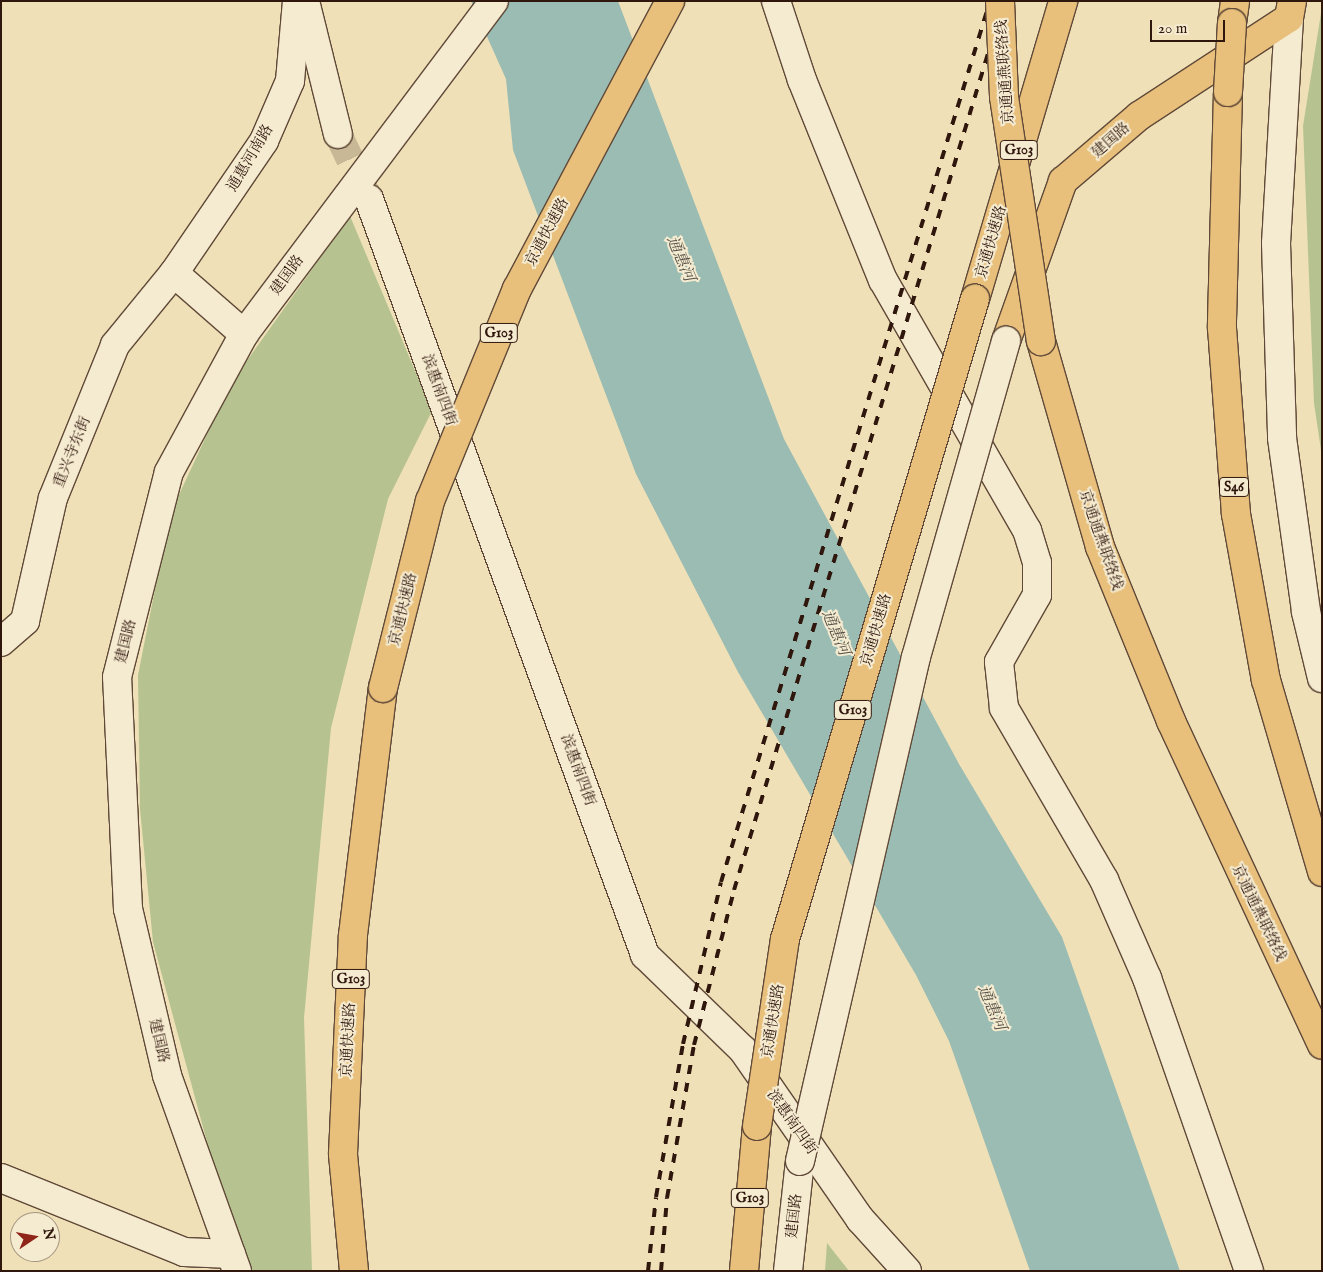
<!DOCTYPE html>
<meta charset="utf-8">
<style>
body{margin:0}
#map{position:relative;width:1323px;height:1272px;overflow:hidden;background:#efe0b7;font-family:"IM FELL English","Noto Serif SC",serif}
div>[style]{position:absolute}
.green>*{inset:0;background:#b6c390}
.water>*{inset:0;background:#9abcb3}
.minor-tunnel>*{height:28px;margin-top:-14px;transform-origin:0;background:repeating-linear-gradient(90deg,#c9b895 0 28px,transparent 0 42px)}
.roads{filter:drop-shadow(1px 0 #604938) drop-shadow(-1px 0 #604938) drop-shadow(0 1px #604938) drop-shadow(0 -1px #604938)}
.minor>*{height:28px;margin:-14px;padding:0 14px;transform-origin:14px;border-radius:14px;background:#f5ebd0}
.major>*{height:28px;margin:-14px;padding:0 14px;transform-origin:14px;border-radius:14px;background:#e8c07c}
.highway>*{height:28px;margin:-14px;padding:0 14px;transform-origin:14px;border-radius:14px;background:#e8c07c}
.rail>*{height:4px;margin-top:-2px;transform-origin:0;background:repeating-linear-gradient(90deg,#30170e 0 9px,transparent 0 18px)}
.bridges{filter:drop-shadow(1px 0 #604938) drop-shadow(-1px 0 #604938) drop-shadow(0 1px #604938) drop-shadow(0 -1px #604938)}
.minor-bridge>*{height:28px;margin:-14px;padding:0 14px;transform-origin:14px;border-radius:14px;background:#f5ebd0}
.highway-bridge>*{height:28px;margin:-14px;padding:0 14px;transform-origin:14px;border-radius:14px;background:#e8c07c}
span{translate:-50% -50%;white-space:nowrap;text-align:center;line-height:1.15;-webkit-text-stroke:4px #f5ebd0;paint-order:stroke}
.shield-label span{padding:1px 4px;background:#f5ebd0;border:1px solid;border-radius:4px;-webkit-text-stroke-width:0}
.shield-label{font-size:14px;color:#30170e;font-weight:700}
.street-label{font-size:15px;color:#30170e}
.water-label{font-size:16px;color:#555148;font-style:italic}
.frame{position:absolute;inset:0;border:2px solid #30170e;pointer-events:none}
.north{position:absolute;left:10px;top:1212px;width:50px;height:50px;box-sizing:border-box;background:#f5ebd0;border:1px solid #a69682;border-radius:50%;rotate:78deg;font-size:14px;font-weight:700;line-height:20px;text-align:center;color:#30170e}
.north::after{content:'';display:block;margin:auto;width:18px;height:22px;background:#8f2418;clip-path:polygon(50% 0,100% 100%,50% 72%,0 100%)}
.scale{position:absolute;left:1150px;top:20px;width:75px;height:22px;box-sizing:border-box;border:2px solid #30170e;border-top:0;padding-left:6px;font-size:15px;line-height:18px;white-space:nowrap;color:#30170e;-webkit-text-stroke:4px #f5ebd0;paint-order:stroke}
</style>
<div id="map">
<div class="green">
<i style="clip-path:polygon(1322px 7px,1322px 457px,1314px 403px,1303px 126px)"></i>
<i style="clip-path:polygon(350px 216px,432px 411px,388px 499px,331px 728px,304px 1018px,312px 1271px,249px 1271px,207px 1142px,153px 942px,140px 809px,138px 675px,170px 514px,231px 383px)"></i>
<i style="clip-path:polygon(827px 1243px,849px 1271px,825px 1271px)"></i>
</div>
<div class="water">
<i style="clip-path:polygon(471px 1px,618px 1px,784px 439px,959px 764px,1062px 937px,1180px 1271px,1030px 1271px,949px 1041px,916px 975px,738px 672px,636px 474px,513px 150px,506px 79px)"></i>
</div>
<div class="minor-tunnel">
<i style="left:338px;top:134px;width:72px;rotate:64.5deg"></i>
</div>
<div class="roads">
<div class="minor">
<i style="left:305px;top:1px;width:137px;rotate:76.1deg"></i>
<i style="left:776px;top:1px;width:83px;rotate:71.8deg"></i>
<i style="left:802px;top:80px;width:216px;rotate:68deg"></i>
<i style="left:883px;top:280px;width:289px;rotate:60.1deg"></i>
<i style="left:1027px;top:530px;width:34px;rotate:73deg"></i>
<i style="left:1037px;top:563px;width:32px;rotate:90deg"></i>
<i style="left:1037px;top:595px;width:77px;rotate:119.6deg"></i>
<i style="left:999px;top:662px;width:46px;rotate:83.8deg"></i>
<i style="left:1004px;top:708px;width:199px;rotate:59.8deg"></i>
<i style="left:1104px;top:880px;width:107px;rotate:66.3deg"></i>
<i style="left:1147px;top:978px;width:310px;rotate:70.8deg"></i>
<i style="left:1289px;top:18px;width:225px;rotate:93.3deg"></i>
<i style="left:1276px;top:243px;width:195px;rotate:88.2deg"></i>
<i style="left:1282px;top:438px;width:176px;rotate:82.1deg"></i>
<i style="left:1306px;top:612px;width:68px;rotate:76.4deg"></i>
<i style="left:369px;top:199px;width:805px;rotate:69.94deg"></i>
<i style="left:645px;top:955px;width:136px;rotate:44.1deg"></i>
<i style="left:743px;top:1050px;width:206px;rotate:55.3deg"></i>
<i style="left:860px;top:1219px;width:70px;rotate:47.9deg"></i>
<i style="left:174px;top:273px;width:93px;rotate:41.1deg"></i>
<i style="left:1px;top:642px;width:32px;rotate:-41deg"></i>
<i style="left:25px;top:621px;width:126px;rotate:-77.2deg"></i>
<i style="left:53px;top:498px;width:165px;rotate:-67.9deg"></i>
<i style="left:115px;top:345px;width:93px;rotate:-50.7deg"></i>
<i style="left:174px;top:273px;width:160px;rotate:-55.7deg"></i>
<i style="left:264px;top:141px;width:65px;rotate:-66.6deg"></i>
<i style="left:290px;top:81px;width:80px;rotate:-85deg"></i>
<i style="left:1px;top:1178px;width:197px;rotate:22deg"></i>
<i style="left:184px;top:1252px;width:47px;rotate:2.4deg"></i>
<i style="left:237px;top:1271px;width:208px;rotate:-109.7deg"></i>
<i style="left:167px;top:1075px;width:171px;rotate:-103.2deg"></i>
<i style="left:128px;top:909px;width:232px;rotate:-92.7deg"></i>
<i style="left:117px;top:677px;width:211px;rotate:-75.8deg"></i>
<i style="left:169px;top:472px;width:157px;rotate:-61.5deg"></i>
<i style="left:244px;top:334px;width:416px;rotate:-53.1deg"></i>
<i style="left:788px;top:1271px;width:111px;rotate:-83.8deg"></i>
</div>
<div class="major">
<i style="left:1006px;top:341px;width:170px;rotate:-70.4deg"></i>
<i style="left:1063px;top:181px;width:100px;rotate:-40.5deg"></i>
<i style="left:1139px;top:116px;width:179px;rotate:-33.2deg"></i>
<i style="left:1289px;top:18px;width:17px;rotate:-80deg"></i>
</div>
<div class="highway">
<i style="left:1232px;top:23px;width:22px;rotate:-82deg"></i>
<i style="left:1228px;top:92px;width:236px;rotate:91.5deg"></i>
<i style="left:1222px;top:328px;width:187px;rotate:85.7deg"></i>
<i style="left:1236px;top:514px;width:169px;rotate:79.8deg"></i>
<i style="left:1266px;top:680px;width:200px;rotate:73.7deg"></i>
<i style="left:975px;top:299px;width:311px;rotate:-73.5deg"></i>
<i style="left:1041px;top:341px;width:214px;rotate:74deg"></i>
<i style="left:1100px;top:547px;width:188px;rotate:67.8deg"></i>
<i style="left:1171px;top:721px;width:357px;rotate:65deg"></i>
<i style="left:354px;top:1271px;width:118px;rotate:-95.4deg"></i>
<i style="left:343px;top:1154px;width:219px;rotate:-87.4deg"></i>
<i style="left:353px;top:935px;width:249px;rotate:-83.1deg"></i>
<i style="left:744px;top:1271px;width:146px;rotate:-84.9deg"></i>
</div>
</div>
<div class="rail">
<i style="left:648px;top:1271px;width:74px;rotate:-83.8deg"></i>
<i style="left:656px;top:1197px;width:155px;rotate:-80deg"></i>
<i style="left:683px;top:1044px;width:166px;rotate:-76.8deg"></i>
<i style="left:721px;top:882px;width:921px;rotate:-73.02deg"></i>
<i style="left:661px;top:1271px;width:73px;rotate:-85.3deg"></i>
<i style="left:667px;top:1198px;width:155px;rotate:-80deg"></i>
<i style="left:694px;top:1045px;width:160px;rotate:-75.5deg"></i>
<i style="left:734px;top:890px;width:929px;rotate:-73.11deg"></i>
</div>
<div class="bridges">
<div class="minor-bridge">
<i style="left:800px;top:1161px;width:517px;rotate:-77.04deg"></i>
<i style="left:916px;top:657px;width:329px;rotate:-74.1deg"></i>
</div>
<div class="highway-bridge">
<i style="left:1000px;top:1px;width:96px;rotate:87.6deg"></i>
<i style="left:1004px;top:97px;width:247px;rotate:81.4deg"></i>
<i style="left:1228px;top:92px;width:69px;rotate:-86.7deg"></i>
<i style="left:383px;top:688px;width:193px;rotate:-75.9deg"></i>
<i style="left:430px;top:501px;width:229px;rotate:-67.7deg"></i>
<i style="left:517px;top:289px;width:326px;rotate:-62deg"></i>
<i style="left:757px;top:1126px;width:189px;rotate:-81.5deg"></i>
<i style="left:785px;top:939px;width:668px;rotate:-73.47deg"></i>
</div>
</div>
<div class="shield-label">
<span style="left:1019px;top:150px">G103</span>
<span style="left:499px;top:333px">G103</span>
<span style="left:1234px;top:487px">S46</span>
<span style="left:853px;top:710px">G103</span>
<span style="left:351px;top:979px">G103</span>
<span style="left:750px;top:1198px">G103</span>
</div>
<div class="street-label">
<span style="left:1005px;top:72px;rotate:-94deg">京通通燕联络线</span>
<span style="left:1111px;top:140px;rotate:-41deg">建国路</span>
<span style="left:250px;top:158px;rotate:-59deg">通惠河南路</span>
<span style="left:547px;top:232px;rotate:-62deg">京通快速路</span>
<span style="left:991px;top:242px;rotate:-74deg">京通快速路</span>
<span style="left:287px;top:275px;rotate:-54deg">建国路</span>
<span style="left:439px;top:390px;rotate:70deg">滨惠南四街</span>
<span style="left:72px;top:452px;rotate:-68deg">重兴寺东街</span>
<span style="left:1101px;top:540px;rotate:71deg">京通通燕联络线</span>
<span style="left:403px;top:609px;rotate:-76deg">京通快速路</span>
<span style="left:876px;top:630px;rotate:-74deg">京通快速路</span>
<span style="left:126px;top:641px;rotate:-76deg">建国路</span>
<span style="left:578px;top:770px;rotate:70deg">滨惠南四街</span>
<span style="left:1259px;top:913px;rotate:64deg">京通通燕联络线</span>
<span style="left:773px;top:1021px;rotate:-81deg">京通快速路</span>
<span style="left:348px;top:1040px;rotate:-87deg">京通快速路</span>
<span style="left:159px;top:1041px;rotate:77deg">建国路</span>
<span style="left:792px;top:1122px;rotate:55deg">滨惠南四街</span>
<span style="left:794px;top:1216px;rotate:-84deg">建国路</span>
</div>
<div class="water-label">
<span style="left:680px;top:259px;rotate:67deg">通惠河</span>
<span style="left:835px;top:633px;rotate:67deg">通惠河</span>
<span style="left:991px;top:1008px;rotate:67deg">通惠河</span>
</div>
<div class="frame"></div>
<div class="north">N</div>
<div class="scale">20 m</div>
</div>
